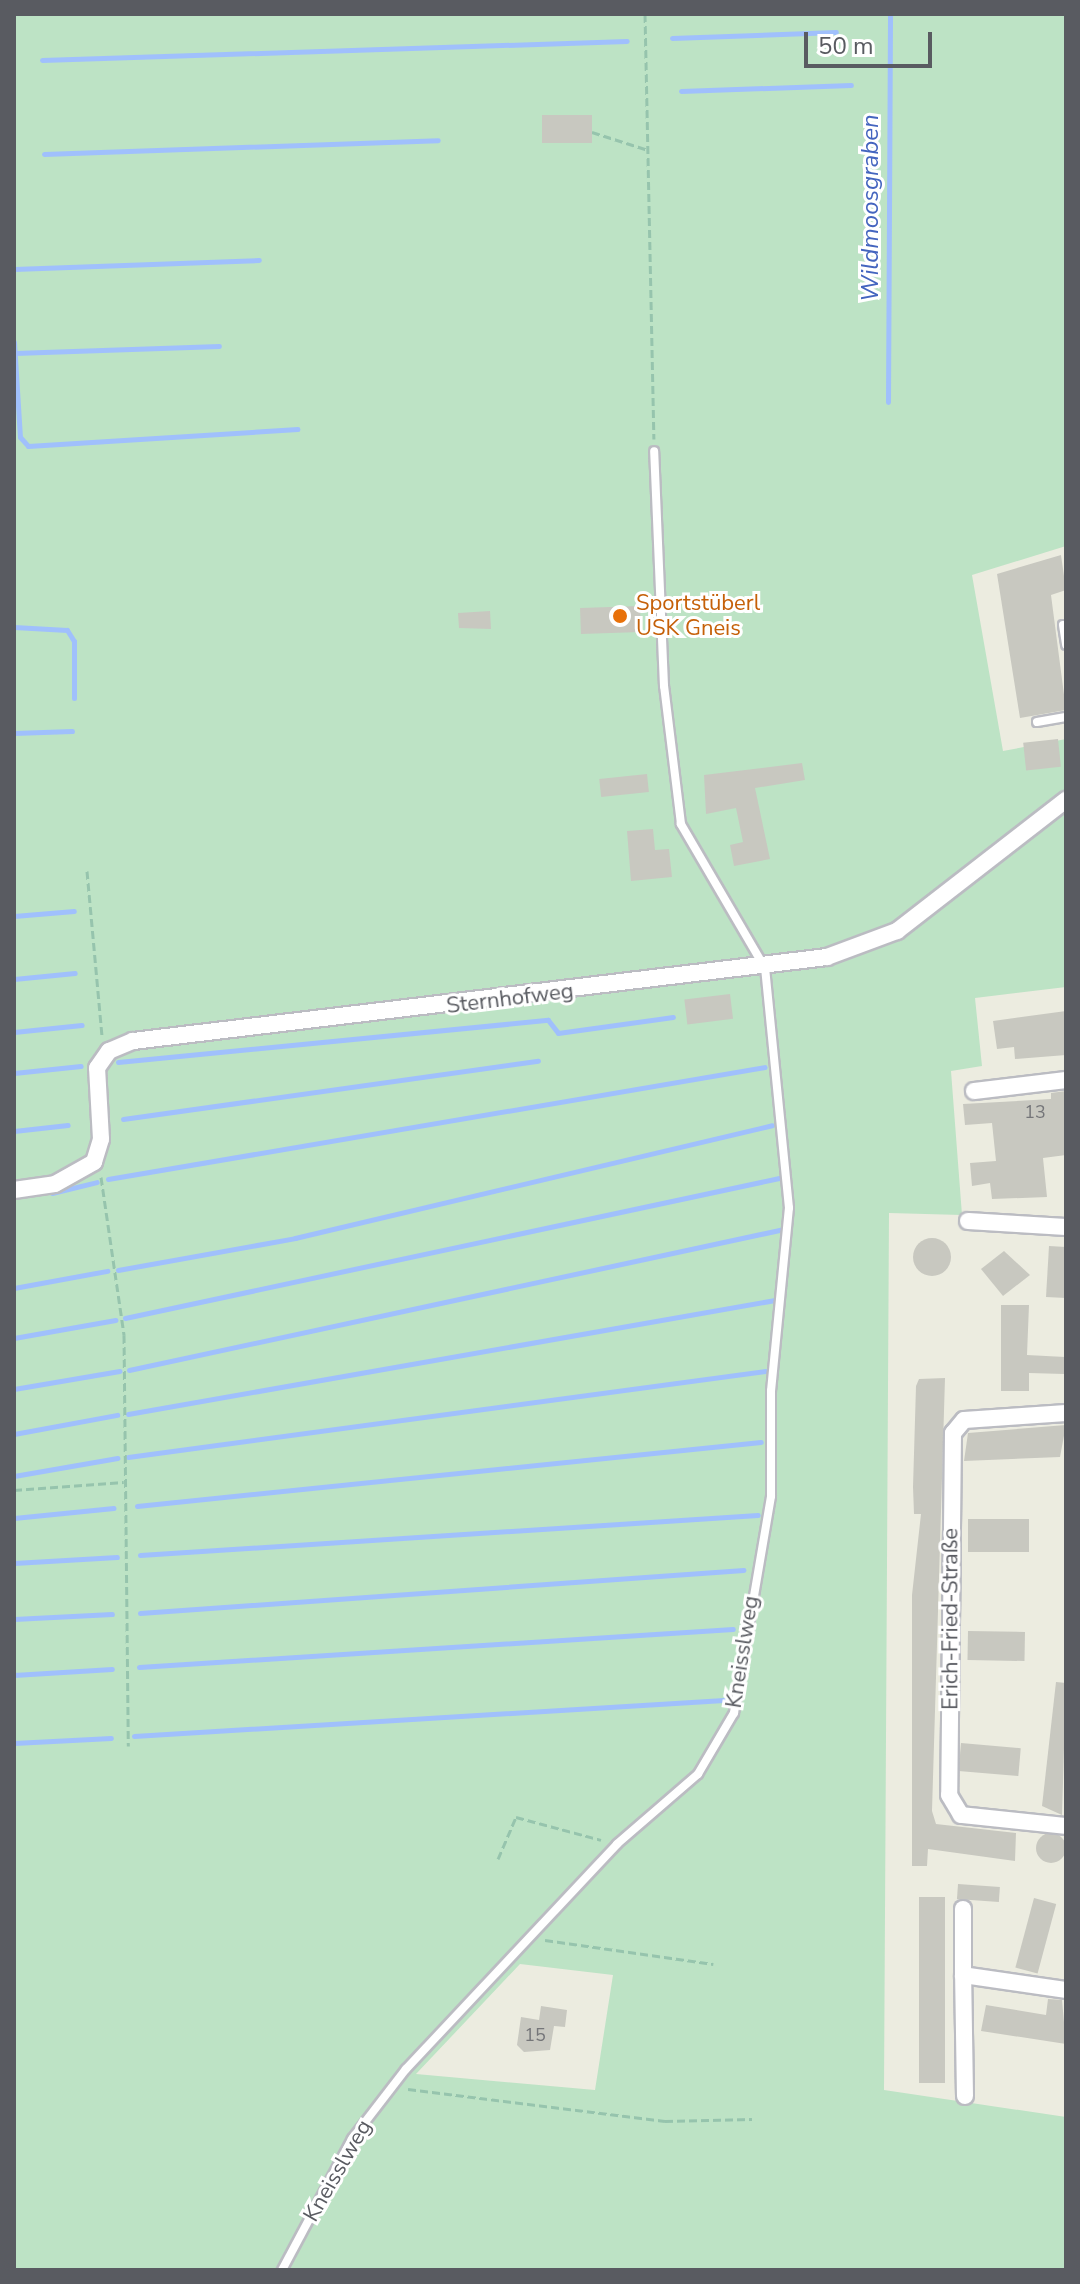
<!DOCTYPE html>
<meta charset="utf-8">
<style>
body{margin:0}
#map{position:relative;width:1080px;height:2284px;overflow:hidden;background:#ecece0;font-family:"Nunito Sans",sans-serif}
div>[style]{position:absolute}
.green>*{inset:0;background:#bde3c5}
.stream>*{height:5px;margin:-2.5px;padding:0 2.5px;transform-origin:2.5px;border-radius:2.5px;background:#a0c0fc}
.building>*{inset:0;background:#c8c8c0;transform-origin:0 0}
.round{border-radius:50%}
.path>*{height:3px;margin-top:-1.5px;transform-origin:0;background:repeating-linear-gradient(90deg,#96c4ad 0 8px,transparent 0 12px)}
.roads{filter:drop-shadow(2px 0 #bbbcc2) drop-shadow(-2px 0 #bbbcc2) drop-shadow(0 2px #bbbcc2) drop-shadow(0 -2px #bbbcc2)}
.lane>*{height:8px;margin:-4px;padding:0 4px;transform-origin:4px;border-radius:4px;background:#fff}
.street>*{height:16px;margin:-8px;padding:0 8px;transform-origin:8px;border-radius:8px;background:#fff}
.dots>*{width:22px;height:22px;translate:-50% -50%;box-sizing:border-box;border:4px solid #fff;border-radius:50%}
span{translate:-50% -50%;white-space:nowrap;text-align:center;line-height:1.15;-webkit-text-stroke:6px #fff;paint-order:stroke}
.number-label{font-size:18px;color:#757679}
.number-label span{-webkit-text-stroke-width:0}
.food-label{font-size:22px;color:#c56008}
.left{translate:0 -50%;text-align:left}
.street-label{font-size:22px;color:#595b61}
.water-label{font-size:24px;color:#4465bf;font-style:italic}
.frame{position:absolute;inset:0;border:16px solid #595b61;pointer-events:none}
.scale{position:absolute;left:804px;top:32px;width:128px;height:36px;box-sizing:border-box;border:4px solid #595b61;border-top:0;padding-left:10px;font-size:24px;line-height:28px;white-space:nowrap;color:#595b61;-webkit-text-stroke:6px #fff;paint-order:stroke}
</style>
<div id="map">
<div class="green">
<i style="clip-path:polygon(evenodd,14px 14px,1066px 14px,1066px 546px,972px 575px,1003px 751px,1066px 739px,1066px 987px,975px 998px,982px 1066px,951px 1071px,962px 1215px,889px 1213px,884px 2090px,1066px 2117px,1066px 2270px,14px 2270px,14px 14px,520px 1964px,613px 1975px,595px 2090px,416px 2074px,520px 1964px)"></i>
</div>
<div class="stream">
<i style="left:672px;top:38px;width:164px;rotate:-2.1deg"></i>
<i style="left:42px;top:60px;width:585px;rotate:-1.86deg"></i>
<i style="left:681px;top:91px;width:170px;rotate:-2deg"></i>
<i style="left:44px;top:154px;width:394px;rotate:-2deg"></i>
<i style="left:14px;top:269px;width:245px;rotate:-2.1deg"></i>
<i style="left:14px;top:342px;width:95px;rotate:86.4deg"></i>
<i style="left:20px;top:437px;width:12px;rotate:48deg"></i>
<i style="left:28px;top:446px;width:270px;rotate:-3.6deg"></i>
<i style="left:15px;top:353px;width:204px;rotate:-2deg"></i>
<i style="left:888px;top:402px;width:388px;rotate:-89.7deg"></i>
<i style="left:14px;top:627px;width:53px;rotate:3.2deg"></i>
<i style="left:67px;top:630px;width:13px;rotate:58deg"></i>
<i style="left:74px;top:641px;width:57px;rotate:90deg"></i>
<i style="left:14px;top:733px;width:58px;rotate:-2deg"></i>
<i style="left:14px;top:916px;width:60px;rotate:-4.8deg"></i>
<i style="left:14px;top:979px;width:61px;rotate:-5.6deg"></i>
<i style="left:14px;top:1032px;width:68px;rotate:-5.9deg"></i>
<i style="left:118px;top:1062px;width:432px;rotate:-5.6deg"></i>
<i style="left:548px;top:1020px;width:16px;rotate:52deg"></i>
<i style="left:558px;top:1033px;width:116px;rotate:-7.9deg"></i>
<i style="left:14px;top:1073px;width:67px;rotate:-6deg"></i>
<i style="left:123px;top:1119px;width:419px;rotate:-8deg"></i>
<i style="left:14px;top:1131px;width:54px;rotate:-6.3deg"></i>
<i style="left:108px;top:1179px;width:666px;rotate:-9.67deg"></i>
<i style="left:52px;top:1193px;width:46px;rotate:-13.7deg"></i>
<i style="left:118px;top:1270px;width:180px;rotate:-10.2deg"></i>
<i style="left:295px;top:1238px;width:490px;rotate:-13.3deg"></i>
<i style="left:14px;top:1288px;width:95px;rotate:-10.4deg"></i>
<i style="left:125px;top:1318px;width:669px;rotate:-12.08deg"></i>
<i style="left:14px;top:1338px;width:103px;rotate:-10.1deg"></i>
<i style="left:129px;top:1370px;width:670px;rotate:-12.15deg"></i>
<i style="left:14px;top:1389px;width:107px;rotate:-9.7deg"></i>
<i style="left:128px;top:1414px;width:657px;rotate:-9.99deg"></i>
<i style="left:14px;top:1434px;width:105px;rotate:-10.5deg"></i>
<i style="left:128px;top:1457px;width:643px;rotate:-7.69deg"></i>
<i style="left:14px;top:1476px;width:105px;rotate:-9.9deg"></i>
<i style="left:137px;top:1506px;width:627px;rotate:-5.86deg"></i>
<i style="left:14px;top:1518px;width:100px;rotate:-5.7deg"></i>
<i style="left:140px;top:1555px;width:619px;rotate:-3.7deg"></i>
<i style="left:14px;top:1563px;width:103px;rotate:-3.3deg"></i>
<i style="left:140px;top:1613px;width:605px;rotate:-4.08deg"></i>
<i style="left:14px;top:1619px;width:98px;rotate:-2.9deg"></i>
<i style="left:139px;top:1667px;width:595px;rotate:-3.66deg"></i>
<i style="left:14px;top:1675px;width:98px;rotate:-3.5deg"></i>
<i style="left:134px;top:1736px;width:591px;rotate:-3.49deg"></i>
<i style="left:14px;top:1743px;width:97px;rotate:-3deg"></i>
</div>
<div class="building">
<i style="left:542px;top:115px;width:50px;height:28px"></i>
<i style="clip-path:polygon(1061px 555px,1066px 590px,1051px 595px,1066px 710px,1020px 718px,997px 574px)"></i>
<i style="left:640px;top:606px;width:26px;height:60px;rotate:88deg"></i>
<i style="clip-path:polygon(490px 611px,491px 629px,459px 628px,458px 613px)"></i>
<i style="left:1058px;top:739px;width:28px;height:35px;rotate:84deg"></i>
<i style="clip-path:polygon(802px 763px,805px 780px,755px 788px,770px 859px,734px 866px,730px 845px,743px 842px,736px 808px,706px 814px,704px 775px)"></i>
<i style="left:647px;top:774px;width:18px;height:48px;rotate:84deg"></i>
<i style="clip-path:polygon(653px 829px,655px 850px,669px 849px,672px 877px,631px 881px,627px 831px)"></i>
<i style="left:730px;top:994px;width:25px;height:46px;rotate:83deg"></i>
<i style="clip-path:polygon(1066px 1011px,1066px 1055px,1015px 1059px,1014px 1047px,997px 1049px,993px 1021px)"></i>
<i style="clip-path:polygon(1066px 1091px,1066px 1155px,1043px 1158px,1047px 1197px,992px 1199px,990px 1183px,972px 1186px,970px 1163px,996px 1161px,992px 1123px,965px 1125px,963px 1104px,1051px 1099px,1051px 1093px)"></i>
<i class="round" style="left:913px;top:1238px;width:38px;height:38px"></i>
<i style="clip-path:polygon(1049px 1246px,1066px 1247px,1066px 1298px,1046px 1297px)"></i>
<i style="clip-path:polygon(1004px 1251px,1030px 1275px,1003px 1296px,981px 1269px)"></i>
<i style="clip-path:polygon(1001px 1305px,1029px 1305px,1027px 1355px,1065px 1357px,1064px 1374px,1029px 1373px,1029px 1391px,1001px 1391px)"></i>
<i style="clip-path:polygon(945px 1378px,932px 1811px,936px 1824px,1016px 1833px,1015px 1861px,928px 1849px,927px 1866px,912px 1866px,912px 1595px,921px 1514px,914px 1514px,913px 1487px,916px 1386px,919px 1379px)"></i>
<i style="clip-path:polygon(1066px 1425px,1060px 1457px,964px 1461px,968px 1433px)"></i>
<i style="left:968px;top:1519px;width:61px;height:33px"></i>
<i style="left:968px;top:1631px;width:57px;height:29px;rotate:1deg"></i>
<i style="clip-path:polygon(1056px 1682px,1066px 1683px,1062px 1815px,1042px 1806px)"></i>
<i style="left:961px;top:1743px;width:60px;height:28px;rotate:5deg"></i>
<i class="round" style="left:1036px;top:1833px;width:30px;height:30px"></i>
<i style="left:958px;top:1884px;width:42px;height:15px;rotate:4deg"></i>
<i style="left:919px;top:1897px;width:26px;height:186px"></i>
<i style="left:1034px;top:1898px;width:23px;height:72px;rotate:15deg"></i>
<i style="clip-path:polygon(1048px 1999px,1062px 2000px,1066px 2044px,981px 2031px,986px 2005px,1046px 2015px)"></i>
<i style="clip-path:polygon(541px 2006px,567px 2010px,565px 2027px,554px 2026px,550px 2050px,524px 2052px,517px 2045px,521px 2017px,539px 2020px)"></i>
</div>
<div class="path">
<i style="left:645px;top:14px;width:425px;rotate:88.8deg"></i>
<i style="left:592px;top:132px;width:59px;rotate:17.8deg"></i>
<i style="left:87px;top:871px;width:166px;rotate:84.8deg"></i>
<i style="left:101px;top:1177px;width:160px;rotate:81.7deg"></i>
<i style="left:124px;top:1335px;width:411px;rotate:89.4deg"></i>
<i style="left:14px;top:1490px;width:110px;rotate:-4.2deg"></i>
<i style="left:498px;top:1859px;width:46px;rotate:-66.8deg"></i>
<i style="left:516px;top:1817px;width:88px;rotate:15.1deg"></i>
<i style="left:545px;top:1940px;width:170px;rotate:8.1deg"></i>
<i style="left:408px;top:2089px;width:259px;rotate:7.1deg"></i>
<i style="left:665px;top:2121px;width:87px;rotate:-1.3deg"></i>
</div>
<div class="roads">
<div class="lane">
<i style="left:1063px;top:625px;width:20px;rotate:81deg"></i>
<i style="left:1037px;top:722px;width:29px;rotate:-10deg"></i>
<i style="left:282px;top:2270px;width:149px;rotate:-61.9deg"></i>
<i style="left:352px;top:2139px;width:88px;rotate:-52.4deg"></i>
<i style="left:406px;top:2069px;width:308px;rotate:-46.8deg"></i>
<i style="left:617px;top:1844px;width:107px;rotate:-40.8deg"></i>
<i style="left:698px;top:1774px;width:71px;rotate:-59.5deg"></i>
<i style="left:734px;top:1713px;width:220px;rotate:-80.3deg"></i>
<i style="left:771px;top:1496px;width:105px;rotate:-90deg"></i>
<i style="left:771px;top:1391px;width:184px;rotate:-84.4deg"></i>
<i style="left:789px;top:1208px;width:241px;rotate:-95.7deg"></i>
<i style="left:765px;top:968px;width:167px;rotate:-120.3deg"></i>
<i style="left:681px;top:824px;width:139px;rotate:-97deg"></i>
<i style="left:664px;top:686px;width:235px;rotate:-92.4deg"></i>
</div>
<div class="street">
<i style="left:974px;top:1091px;width:93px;rotate:-6.8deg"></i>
<i style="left:14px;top:1190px;width:41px;rotate:-8.3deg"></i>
<i style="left:55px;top:1184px;width:45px;rotate:-29.4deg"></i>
<i style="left:94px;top:1162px;width:24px;rotate:-73deg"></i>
<i style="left:101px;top:1139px;width:71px;rotate:-93.2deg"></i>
<i style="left:97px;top:1068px;width:21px;rotate:-55deg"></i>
<i style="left:109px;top:1051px;width:26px;rotate:-23deg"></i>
<i style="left:133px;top:1041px;width:699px;rotate:-6.9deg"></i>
<i style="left:827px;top:957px;width:75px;rotate:-20.4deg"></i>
<i style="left:897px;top:931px;width:214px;rotate:-37.8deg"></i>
<i style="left:968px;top:1221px;width:98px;rotate:3.5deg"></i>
<i style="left:1066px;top:1413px;width:102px;rotate:176.1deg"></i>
<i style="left:964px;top:1420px;width:17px;rotate:130deg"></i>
<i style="left:953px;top:1433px;width:362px;rotate:90.6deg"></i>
<i style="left:949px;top:1795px;width:23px;rotate:59deg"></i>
<i style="left:961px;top:1815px;width:106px;rotate:6deg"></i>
<i style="left:963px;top:1975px;width:66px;rotate:-90deg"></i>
<i style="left:965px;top:2096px;width:121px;rotate:-90.9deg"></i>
<i style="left:963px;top:1975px;width:104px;rotate:8.3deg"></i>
</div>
</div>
<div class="dots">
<i style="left:620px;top:616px;background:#e8710a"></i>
</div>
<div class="number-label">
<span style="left:1035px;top:1112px">13</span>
<span style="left:535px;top:2035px">15</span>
</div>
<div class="food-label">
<span class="left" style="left:636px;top:616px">Sportstüberl<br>USK Gneis</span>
</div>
<div class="street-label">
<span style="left:510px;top:999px;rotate:-7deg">Sternhofweg</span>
<span style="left:951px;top:1619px;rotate:-90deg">Erich-Fried-Straße</span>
<span style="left:743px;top:1652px;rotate:-81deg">Kneisslweg</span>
<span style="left:338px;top:2171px;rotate:-60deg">Kneisslweg</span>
</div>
<div class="water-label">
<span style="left:871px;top:208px;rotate:-90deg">Wildmoosgraben</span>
</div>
<div class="frame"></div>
<div class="scale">50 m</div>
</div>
